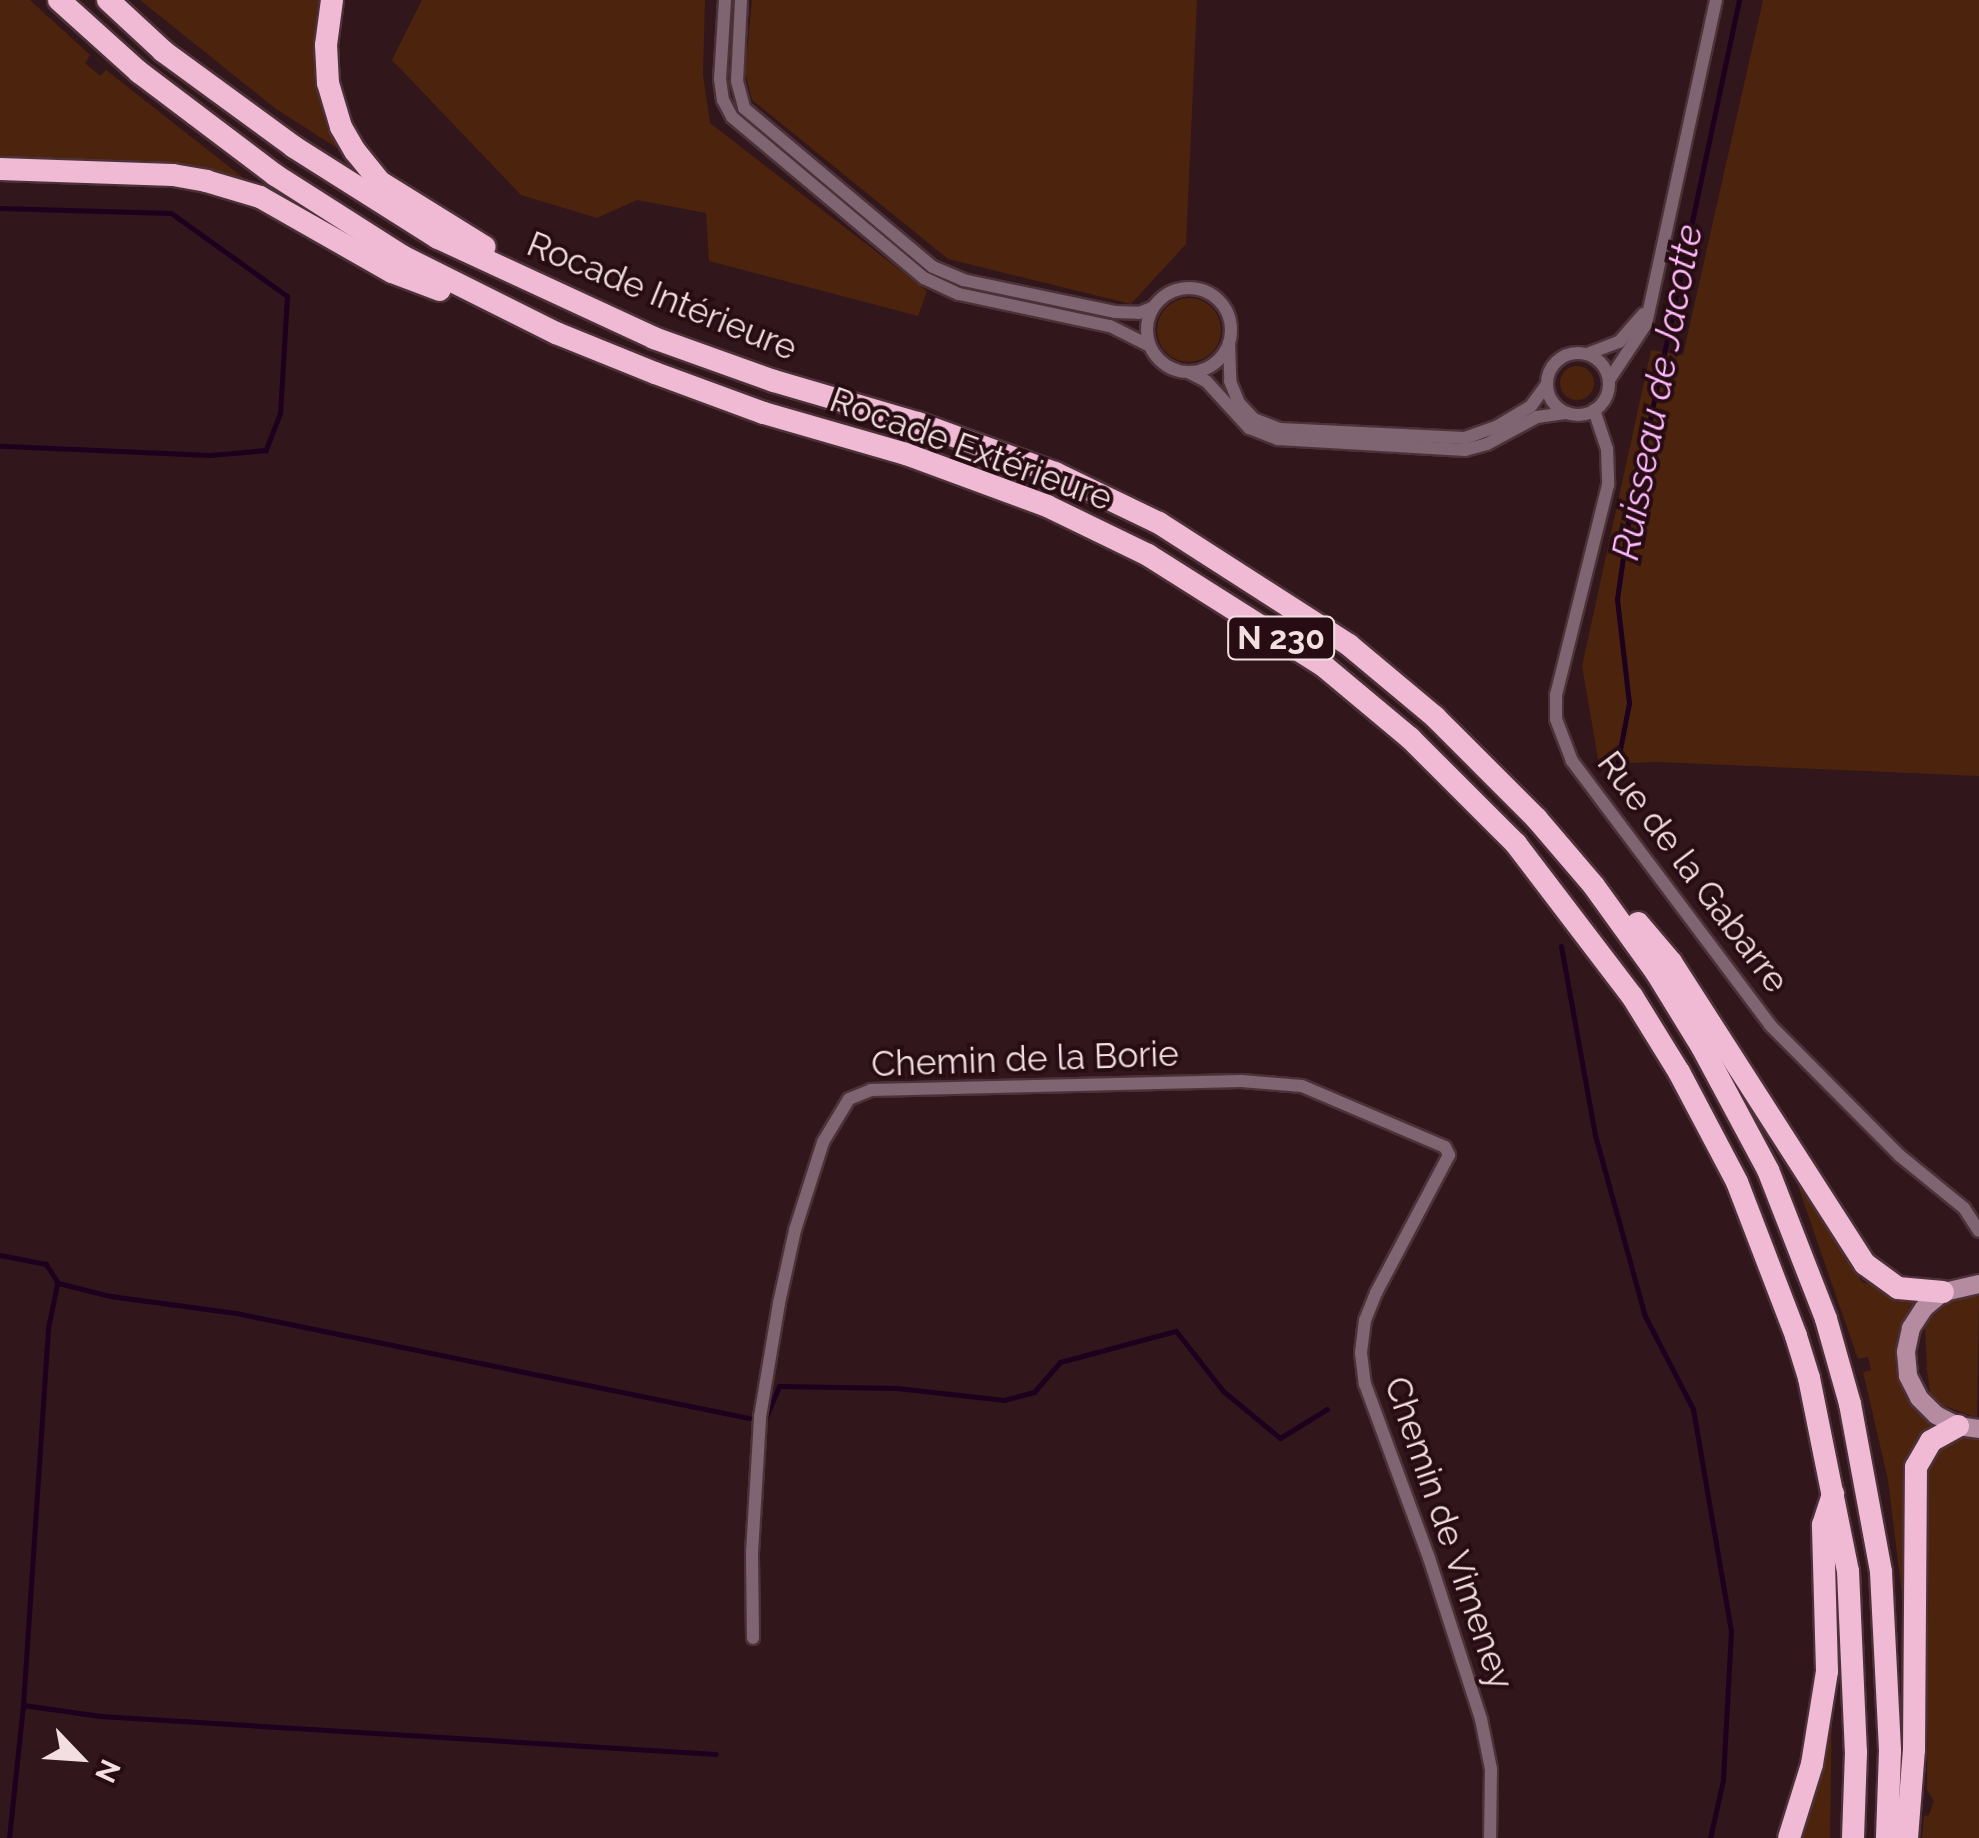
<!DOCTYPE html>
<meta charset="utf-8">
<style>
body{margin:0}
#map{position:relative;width:1979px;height:1838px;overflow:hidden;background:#31161c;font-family:Raleway,sans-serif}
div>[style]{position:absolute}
.green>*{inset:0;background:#4c230d}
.round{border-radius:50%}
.stream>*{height:5px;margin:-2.5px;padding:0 2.5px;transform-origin:2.5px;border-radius:2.5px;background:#1c001e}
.roads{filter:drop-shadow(2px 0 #4c3238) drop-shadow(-2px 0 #4c3238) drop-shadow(0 2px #4c3238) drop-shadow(0 -2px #4c3238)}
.minor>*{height:12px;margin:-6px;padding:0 6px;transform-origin:6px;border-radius:6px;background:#7f6471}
.minor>.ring{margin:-6px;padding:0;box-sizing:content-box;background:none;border:12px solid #7f6471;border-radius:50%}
.secondary>*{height:18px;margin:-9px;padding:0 9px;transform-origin:9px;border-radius:9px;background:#b58ba0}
.trunk>*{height:22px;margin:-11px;padding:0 11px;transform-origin:11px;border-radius:11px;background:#f0b9d4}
span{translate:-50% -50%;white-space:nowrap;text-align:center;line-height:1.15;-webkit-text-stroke:8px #270d13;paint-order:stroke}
.shield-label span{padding:2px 8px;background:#270d13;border:2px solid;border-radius:8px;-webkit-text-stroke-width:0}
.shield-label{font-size:32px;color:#f3dfe2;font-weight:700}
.street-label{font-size:35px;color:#f3dfe2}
.water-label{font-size:38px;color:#ffbafd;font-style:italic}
.north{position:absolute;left:30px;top:1708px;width:100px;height:100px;-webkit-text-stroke:8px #270d13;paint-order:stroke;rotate:115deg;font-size:28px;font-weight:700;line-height:40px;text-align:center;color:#f3dfe2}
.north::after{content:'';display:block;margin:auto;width:35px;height:45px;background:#f3dfe2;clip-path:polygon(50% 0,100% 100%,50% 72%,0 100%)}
</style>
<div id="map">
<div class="green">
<i style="clip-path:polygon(0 0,30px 0,90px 55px,85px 63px,100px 76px,106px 70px,255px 187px,0 161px)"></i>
<i style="clip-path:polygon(140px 0,323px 0,345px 153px,276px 109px)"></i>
<i style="clip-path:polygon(422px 0,705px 0,703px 75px,710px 123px,927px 291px,918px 316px,709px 261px,706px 213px,637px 200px,597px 218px,521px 195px,392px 60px)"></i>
<i style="clip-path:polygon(752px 0,1197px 0,1186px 244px,1131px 304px,948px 259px,752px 100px,745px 72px)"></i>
<i style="clip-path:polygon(1763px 0,1979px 0,1979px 776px,1658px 762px,1599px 764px,1582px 666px,1651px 350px,1683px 355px)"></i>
<i class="round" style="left:1157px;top:298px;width:64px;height:64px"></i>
<i class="round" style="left:1560px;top:366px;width:34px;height:34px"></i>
<i style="clip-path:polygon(1789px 1160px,1862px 1282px,1915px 1299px,1899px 1332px,1896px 1350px,1899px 1378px,1917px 1412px,1933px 1424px,1908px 1460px,1905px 1619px,1888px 1480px,1863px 1372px,1871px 1370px,1868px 1357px,1858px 1359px)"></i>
<i style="clip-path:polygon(1970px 1295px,1979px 1295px,1977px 1418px,1940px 1404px,1930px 1393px,1927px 1370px,1925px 1324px,1950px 1301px)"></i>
<i style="clip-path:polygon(1955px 1435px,1979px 1439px,1979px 1838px,1922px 1838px,1924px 1816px,1929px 1815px,1934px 1801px,1927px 1790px,1929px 1468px,1935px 1450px)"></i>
<i style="clip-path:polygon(1832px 1706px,1830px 1838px,1799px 1838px,1814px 1795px)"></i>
</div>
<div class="stream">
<i style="left:0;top:208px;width:171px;rotate:1.7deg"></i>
<i style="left:171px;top:213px;width:143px;rotate:35.6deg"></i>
<i style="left:287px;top:296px;width:117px;rotate:93.4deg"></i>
<i style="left:280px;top:413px;width:40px;rotate:111deg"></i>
<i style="left:266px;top:450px;width:56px;rotate:174.9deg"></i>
<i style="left:210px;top:455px;width:210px;rotate:-177.5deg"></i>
<i style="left:1613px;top:786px;width:85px;rotate:-79.1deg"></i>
<i style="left:1629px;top:703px;width:105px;rotate:-96.6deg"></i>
<i style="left:1617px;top:599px;width:77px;rotate:-81.8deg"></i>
<i style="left:1628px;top:523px;width:535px;rotate:-78.02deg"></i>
<i style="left:1561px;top:946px;width:192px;rotate:79.8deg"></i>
<i style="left:1595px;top:1135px;width:188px;rotate:74.6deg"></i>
<i style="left:1645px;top:1316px;width:105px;rotate:62.7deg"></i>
<i style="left:1693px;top:1409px;width:225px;rotate:80.3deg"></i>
<i style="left:1731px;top:1631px;width:149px;rotate:93.1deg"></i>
<i style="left:1723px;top:1780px;width:59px;rotate:102.6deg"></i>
<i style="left:0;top:1255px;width:47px;rotate:11.1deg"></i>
<i style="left:46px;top:1264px;width:22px;rotate:58deg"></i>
<i style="left:58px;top:1283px;width:54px;rotate:14deg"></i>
<i style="left:110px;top:1296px;width:127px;rotate:7.7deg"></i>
<i style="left:236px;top:1313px;width:524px;rotate:11.57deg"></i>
<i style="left:766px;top:1417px;width:34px;rotate:-67deg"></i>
<i style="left:779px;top:1386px;width:118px;rotate:1deg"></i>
<i style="left:897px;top:1388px;width:108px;rotate:6.4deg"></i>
<i style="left:1004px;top:1400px;width:31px;rotate:-15deg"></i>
<i style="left:1034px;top:1392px;width:40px;rotate:-49deg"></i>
<i style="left:1060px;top:1362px;width:120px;rotate:-15deg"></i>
<i style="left:1176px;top:1331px;width:76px;rotate:51.9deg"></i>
<i style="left:1223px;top:1391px;width:74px;rotate:39.5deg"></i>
<i style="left:1280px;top:1438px;width:55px;rotate:-31.7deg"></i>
<i style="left:23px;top:1705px;width:78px;rotate:8.1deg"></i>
<i style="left:100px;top:1716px;width:617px;rotate:3.53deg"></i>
<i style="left:9px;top:1838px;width:134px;rotate:-84deg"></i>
<i style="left:23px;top:1705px;width:378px;rotate:-86.2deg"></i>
<i style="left:48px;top:1328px;width:45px;rotate:-78.4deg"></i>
</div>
<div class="roads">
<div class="minor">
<i style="left:725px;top:0;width:79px;rotate:93.6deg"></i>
<i style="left:720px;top:79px;width:21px;rotate:82deg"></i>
<i style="left:723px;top:100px;width:19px;rotate:62deg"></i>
<i style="left:732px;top:117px;width:251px;rotate:40deg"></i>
<i style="left:924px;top:278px;width:38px;rotate:25deg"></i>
<i style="left:959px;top:294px;width:154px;rotate:12deg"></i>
<i style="left:1110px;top:326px;width:45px;rotate:26.6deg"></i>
<i style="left:741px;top:0;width:81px;rotate:92.8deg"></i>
<i style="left:737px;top:81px;width:28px;rotate:75deg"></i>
<i style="left:744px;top:108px;width:247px;rotate:40.1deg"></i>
<i style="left:933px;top:267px;width:33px;rotate:23deg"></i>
<i style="left:963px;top:280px;width:155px;rotate:11.9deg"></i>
<i style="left:1115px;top:312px;width:24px;rotate:2deg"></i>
<i style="left:1139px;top:313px;width:16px;rotate:-22deg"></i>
<i class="ring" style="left:1147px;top:288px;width:72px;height:72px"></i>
<i style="left:1229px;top:343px;width:38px;rotate:88deg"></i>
<i style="left:1230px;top:381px;width:24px;rotate:68deg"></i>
<i style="left:1239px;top:403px;width:22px;rotate:47deg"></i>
<i style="left:1254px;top:419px;width:28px;rotate:21deg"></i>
<i style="left:1280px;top:429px;width:185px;rotate:2.8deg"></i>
<i style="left:1465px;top:438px;width:35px;rotate:-20deg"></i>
<i style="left:1498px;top:426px;width:39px;rotate:-31deg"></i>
<i style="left:1531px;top:406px;width:27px;rotate:-54deg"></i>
<i class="ring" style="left:1547px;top:353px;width:50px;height:50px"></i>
<i style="left:1587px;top:354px;width:34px;rotate:-21deg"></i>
<i style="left:1619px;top:342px;width:37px;rotate:-49deg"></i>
<i style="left:1188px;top:372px;width:20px;rotate:27deg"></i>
<i style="left:1206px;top:381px;width:64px;rotate:47.5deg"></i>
<i style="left:1249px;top:428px;width:31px;rotate:21deg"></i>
<i style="left:1278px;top:439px;width:187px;rotate:3.4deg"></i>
<i style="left:1465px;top:450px;width:23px;rotate:-15deg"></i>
<i style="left:1487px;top:444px;width:57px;rotate:-28.4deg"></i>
<i style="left:1537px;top:417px;width:30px;rotate:-8deg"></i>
<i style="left:1609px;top:380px;width:67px;rotate:-56.5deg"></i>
<i style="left:1646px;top:324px;width:331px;rotate:-77.8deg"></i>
<i style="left:1594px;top:410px;width:41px;rotate:71.6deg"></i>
<i style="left:1607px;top:449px;width:36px;rotate:88deg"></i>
<i style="left:1608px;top:485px;width:216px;rotate:103.9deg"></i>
<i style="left:1556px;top:695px;width:24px;rotate:90deg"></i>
<i style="left:1556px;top:719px;width:45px;rotate:69.1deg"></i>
<i style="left:1572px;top:761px;width:330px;rotate:53.1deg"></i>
<i style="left:1770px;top:1025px;width:183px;rotate:45.2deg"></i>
<i style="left:1899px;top:1155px;width:84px;rotate:39.2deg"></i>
<i style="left:1964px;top:1208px;width:27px;rotate:57deg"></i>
<i style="left:753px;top:1638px;width:85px;rotate:-90.7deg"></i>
<i style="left:752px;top:1553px;width:136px;rotate:-86.6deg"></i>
<i style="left:760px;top:1417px;width:116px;rotate:-80.5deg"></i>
<i style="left:779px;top:1303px;width:75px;rotate:-77.6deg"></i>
<i style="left:795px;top:1230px;width:92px;rotate:-72.3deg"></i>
<i style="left:823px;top:1142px;width:50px;rotate:-58.8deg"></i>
<i style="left:849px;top:1099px;width:24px;rotate:-22deg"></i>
<i style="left:871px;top:1090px;width:370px;rotate:-1.4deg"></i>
<i style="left:1241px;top:1081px;width:61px;rotate:4.7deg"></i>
<i style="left:1302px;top:1086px;width:155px;rotate:23.1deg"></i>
<i style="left:1445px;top:1147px;width:9px;rotate:63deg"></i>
<i style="left:1449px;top:1155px;width:156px;rotate:117.9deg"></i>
<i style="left:1376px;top:1293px;width:29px;rotate:112deg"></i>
<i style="left:1365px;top:1320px;width:33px;rotate:97deg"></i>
<i style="left:1361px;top:1353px;width:31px;rotate:83deg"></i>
<i style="left:1365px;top:1384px;width:185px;rotate:69.8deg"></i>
<i style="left:1429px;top:1558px;width:169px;rotate:72.1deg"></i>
<i style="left:1481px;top:1719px;width:51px;rotate:78.7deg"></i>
<i style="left:1491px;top:1769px;width:69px;rotate:90.8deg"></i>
</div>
<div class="secondary">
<i style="left:1979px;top:1284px;width:37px;rotate:167deg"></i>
<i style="left:1943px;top:1292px;width:25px;rotate:140deg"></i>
<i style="left:1924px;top:1308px;width:24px;rotate:123deg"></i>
<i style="left:1911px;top:1328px;width:25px;rotate:102deg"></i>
<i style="left:1906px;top:1352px;width:24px;rotate:85deg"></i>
<i style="left:1908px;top:1376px;width:25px;rotate:63deg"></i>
<i style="left:1919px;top:1398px;width:24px;rotate:45deg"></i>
<i style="left:1936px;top:1415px;width:25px;rotate:27deg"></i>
<i style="left:1958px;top:1426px;width:21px;rotate:8deg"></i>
</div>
<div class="trunk">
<i style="left:59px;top:0;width:108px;rotate:42deg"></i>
<i style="left:139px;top:72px;width:171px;rotate:37.1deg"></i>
<i style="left:275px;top:175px;width:151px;rotate:32.5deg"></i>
<i style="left:402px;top:256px;width:172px;rotate:26.6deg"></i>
<i style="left:556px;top:333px;width:107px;rotate:22deg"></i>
<i style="left:655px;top:373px;width:116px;rotate:20.2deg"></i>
<i style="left:764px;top:413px;width:148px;rotate:16.1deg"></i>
<i style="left:906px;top:454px;width:150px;rotate:20.2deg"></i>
<i style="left:1047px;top:506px;width:112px;rotate:25.9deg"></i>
<i style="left:1148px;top:555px;width:209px;rotate:32.3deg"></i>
<i style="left:1325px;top:667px;width:111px;rotate:39.9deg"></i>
<i style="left:1410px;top:738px;width:150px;rotate:45deg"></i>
<i style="left:1516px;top:844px;width:191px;rotate:52.7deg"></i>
<i style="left:1632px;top:996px;width:89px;rotate:58.3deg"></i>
<i style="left:1679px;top:1072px;width:124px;rotate:62.2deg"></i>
<i style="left:1737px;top:1182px;width:165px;rotate:69deg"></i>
<i style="left:1796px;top:1336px;width:44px;rotate:72.8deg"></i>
<i style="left:1809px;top:1378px;width:197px;rotate:78.6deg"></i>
<i style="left:1848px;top:1571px;width:181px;rotate:87.5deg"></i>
<i style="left:1856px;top:1752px;width:86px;rotate:92deg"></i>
<i style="left:108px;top:0;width:75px;rotate:42.8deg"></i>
<i style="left:163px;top:51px;width:162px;rotate:36.2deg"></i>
<i style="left:294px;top:147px;width:170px;rotate:32.3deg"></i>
<i style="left:438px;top:238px;width:238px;rotate:24.8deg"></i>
<i style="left:654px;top:338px;width:127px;rotate:19.7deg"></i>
<i style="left:774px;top:381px;width:150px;rotate:16.3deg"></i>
<i style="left:918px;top:423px;width:146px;rotate:20.1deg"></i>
<i style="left:1055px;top:473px;width:115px;rotate:25.7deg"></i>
<i style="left:1159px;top:523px;width:226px;rotate:32.7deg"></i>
<i style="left:1349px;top:645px;width:112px;rotate:39.9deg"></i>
<i style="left:1435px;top:717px;width:143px;rotate:45deg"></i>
<i style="left:1536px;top:818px;width:89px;rotate:49.5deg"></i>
<i style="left:1594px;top:886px;width:106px;rotate:54.2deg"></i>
<i style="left:1656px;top:972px;width:88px;rotate:58.5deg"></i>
<i style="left:1702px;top:1047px;width:140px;rotate:61.8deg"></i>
<i style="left:1768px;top:1170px;width:160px;rotate:68.7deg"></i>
<i style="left:1826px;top:1319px;width:88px;rotate:74.2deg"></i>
<i style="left:1850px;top:1404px;width:171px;rotate:79.5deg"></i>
<i style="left:1881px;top:1572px;width:179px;rotate:87.1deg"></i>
<i style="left:1890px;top:1751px;width:87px;rotate:92deg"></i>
<i style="left:332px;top:0;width:45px;rotate:97.6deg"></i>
<i style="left:326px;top:45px;width:38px;rotate:87deg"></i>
<i style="left:328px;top:83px;width:46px;rotate:73.5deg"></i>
<i style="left:341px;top:127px;width:28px;rotate:60deg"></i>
<i style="left:355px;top:151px;width:40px;rotate:51deg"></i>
<i style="left:380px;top:182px;width:123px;rotate:31.8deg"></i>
<i style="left:0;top:169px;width:173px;rotate:2deg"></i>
<i style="left:173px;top:175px;width:34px;rotate:10deg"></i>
<i style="left:206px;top:181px;width:56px;rotate:16.5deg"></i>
<i style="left:260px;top:197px;width:152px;rotate:29.6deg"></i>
<i style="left:392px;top:272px;width:51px;rotate:20.6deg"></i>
<i style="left:1638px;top:923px;width:51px;rotate:49.8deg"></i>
<i style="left:1671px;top:962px;width:359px;rotate:57.3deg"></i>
<i style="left:1865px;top:1264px;width:41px;rotate:36deg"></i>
<i style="left:1898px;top:1288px;width:45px;rotate:5.1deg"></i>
<i style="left:1789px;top:1838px;width:77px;rotate:-72.7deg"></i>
<i style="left:1812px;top:1764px;width:94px;rotate:-80.8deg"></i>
<i style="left:1827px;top:1671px;width:146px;rotate:-91.6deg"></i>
<i style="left:1823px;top:1525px;width:33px;rotate:-72deg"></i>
<i style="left:1907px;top:1838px;width:88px;rotate:-85.5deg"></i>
<i style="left:1914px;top:1750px;width:283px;rotate:-89.6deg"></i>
<i style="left:1916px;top:1467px;width:30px;rotate:-60deg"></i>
<i style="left:1931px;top:1441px;width:31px;rotate:-29deg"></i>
</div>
</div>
<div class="shield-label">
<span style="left:1281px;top:638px">N 230</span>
</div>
<div class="street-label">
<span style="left:662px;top:296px;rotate:22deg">Rocade Intérieure</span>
<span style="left:971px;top:449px;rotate:20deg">Rocade Extérieure</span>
<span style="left:1693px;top:872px;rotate:53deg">Rue de la Gabarre</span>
<span style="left:1025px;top:1059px;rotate:-2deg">Chemin de la Borie</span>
<span style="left:1449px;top:1533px;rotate:71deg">Chemin de Vimeney</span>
</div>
<div class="water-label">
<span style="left:1657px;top:392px;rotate:-79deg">Ruisseau de Jacotte</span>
</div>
<div class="north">N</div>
</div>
